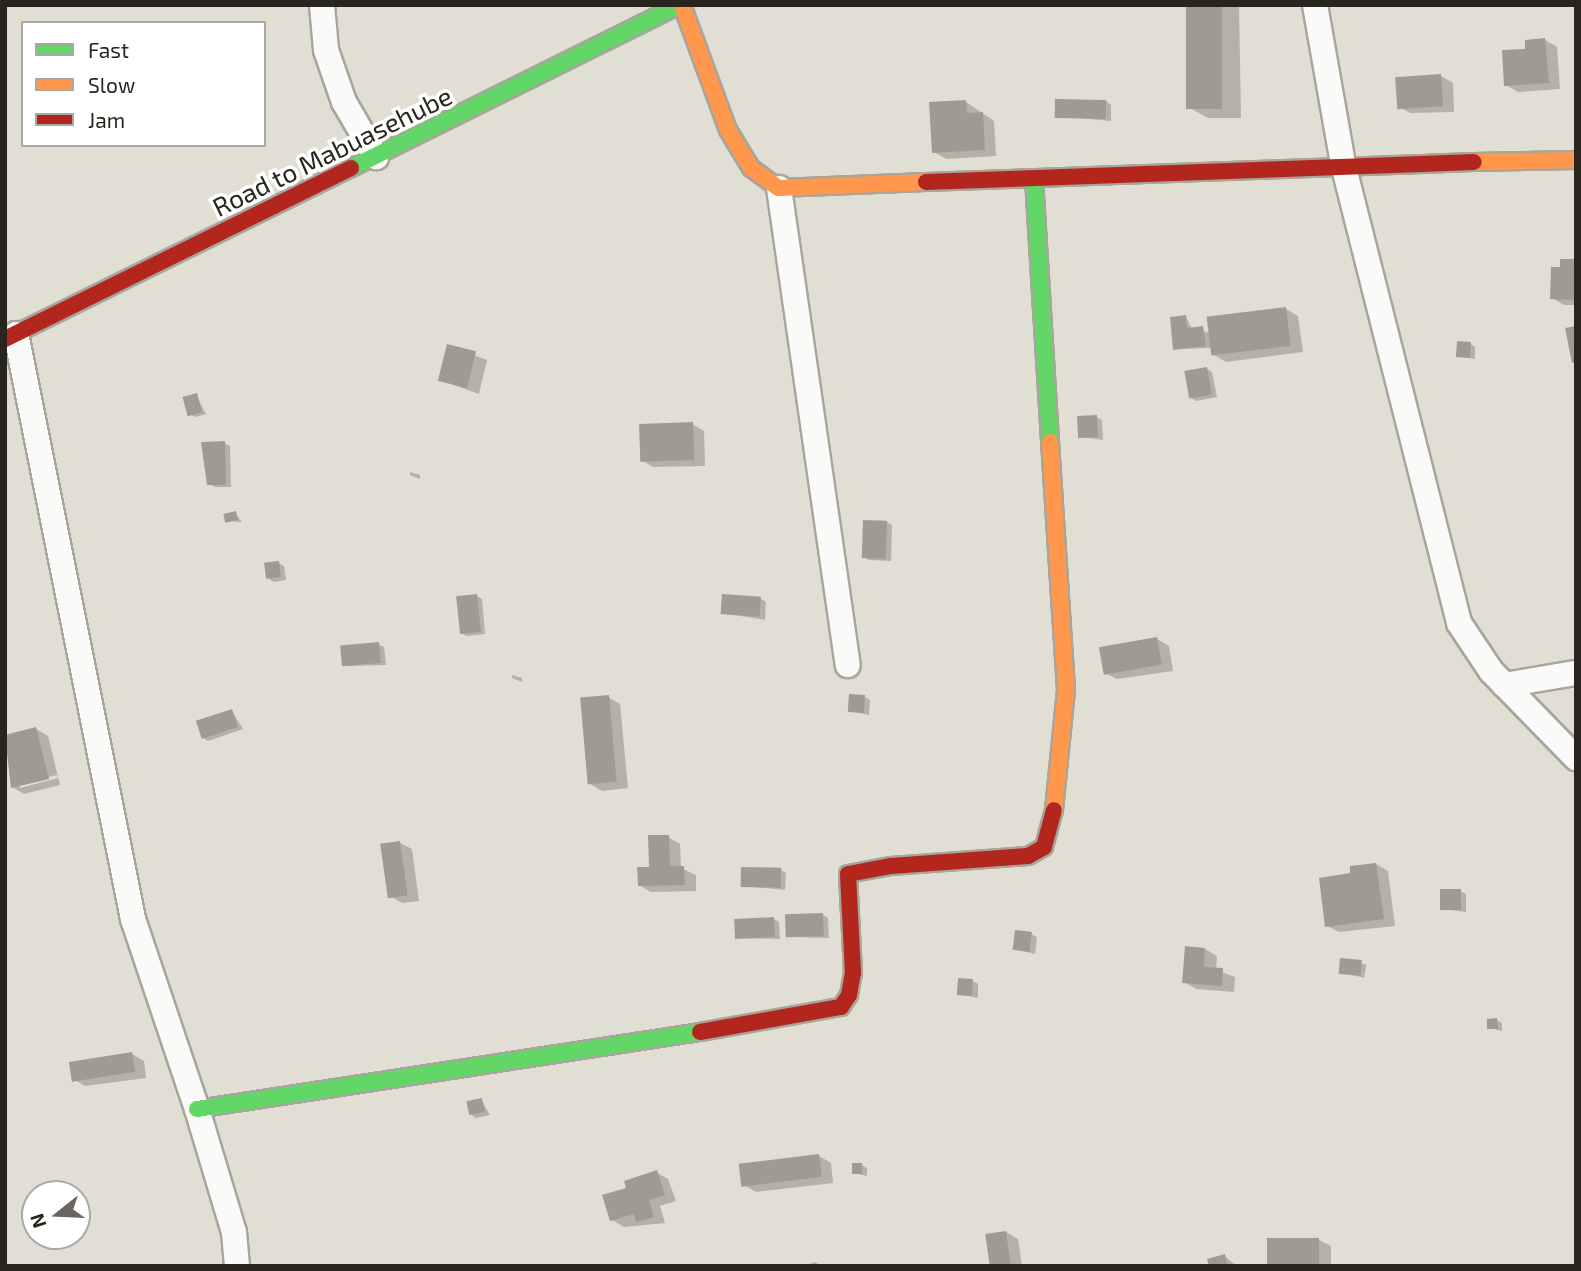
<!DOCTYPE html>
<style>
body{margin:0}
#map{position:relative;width:1581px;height:1271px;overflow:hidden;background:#e1dfd3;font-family:"Exo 2",sans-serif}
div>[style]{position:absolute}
.shadow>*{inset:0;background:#0003;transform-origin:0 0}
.building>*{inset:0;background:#9e9b93;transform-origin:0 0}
.roads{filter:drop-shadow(2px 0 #a7a59c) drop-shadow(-2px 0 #a7a59c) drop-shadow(0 2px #a7a59c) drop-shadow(0 -2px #a7a59c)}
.street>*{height:24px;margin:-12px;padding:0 12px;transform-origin:12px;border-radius:12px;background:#fafaf8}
.fast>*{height:16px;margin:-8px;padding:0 8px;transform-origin:8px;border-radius:8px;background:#63d668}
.slow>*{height:16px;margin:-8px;padding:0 8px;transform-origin:8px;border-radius:8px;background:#ff974d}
.jam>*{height:16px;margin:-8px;padding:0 8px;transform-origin:8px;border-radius:8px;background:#b3261e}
span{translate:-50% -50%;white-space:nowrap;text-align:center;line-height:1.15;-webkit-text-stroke:7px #fff;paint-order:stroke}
.street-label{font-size:26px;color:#27251d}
.frame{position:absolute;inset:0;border:7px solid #27251d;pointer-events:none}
.legend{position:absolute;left:21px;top:21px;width:245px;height:126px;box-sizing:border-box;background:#fff;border:2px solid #a9a8a5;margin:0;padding:9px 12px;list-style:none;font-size:21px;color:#27251d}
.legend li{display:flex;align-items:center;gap:14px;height:35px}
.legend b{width:35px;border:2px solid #a9a8a5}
.north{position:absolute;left:21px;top:1180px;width:70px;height:70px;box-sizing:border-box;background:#fff;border:2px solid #a9a8a5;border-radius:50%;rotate:252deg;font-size:19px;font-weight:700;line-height:28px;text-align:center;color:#27251d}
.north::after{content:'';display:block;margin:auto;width:24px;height:32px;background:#68665d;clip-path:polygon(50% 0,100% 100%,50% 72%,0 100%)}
</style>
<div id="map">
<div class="shadow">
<i style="clip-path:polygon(1188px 5px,1239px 5px,1241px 118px,1208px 118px,1190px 108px)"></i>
<i style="clip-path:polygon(1545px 40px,1557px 47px,1560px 89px,1518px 92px,1506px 85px,1527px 51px)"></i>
<i style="clip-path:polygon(1441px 76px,1453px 83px,1454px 112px,1410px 113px,1398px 106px)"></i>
<i style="clip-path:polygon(1106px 101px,1111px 105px,1111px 121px,1056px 116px)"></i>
<i style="clip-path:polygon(966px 102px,994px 121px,996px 156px,946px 159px,934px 152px)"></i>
<i style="clip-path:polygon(1576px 261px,1576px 305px,1564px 305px,1552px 298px,1562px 268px)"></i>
<i style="clip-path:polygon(1286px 309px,1298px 316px,1303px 352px,1226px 362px,1214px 355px,1213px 348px,1175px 349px,1186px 317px,1192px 329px,1211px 333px)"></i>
<i style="clip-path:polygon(1470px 344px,1475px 347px,1475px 359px,1458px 356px)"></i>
<i style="clip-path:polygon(449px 346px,487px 360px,479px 394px,440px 380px)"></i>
<i style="clip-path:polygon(1207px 369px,1212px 372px,1217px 397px,1196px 401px,1191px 398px)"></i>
<i style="clip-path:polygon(196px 395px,206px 414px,195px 417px,190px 414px)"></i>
<i style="clip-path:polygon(1096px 417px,1102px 420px,1103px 440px,1080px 437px)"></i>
<i style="clip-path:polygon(692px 424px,704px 431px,705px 466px,653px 467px,641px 460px)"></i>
<i style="clip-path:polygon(224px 443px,230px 446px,231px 487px,215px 487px,209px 484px,209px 466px,204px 464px,203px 444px)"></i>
<i style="clip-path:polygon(410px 472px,420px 475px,420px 479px,410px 475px)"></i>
<i style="clip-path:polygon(235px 513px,242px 522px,227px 521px)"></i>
<i style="clip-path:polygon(887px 522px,892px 525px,891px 561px,869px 560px,863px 557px)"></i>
<i style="clip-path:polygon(278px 563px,284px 566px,286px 580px,274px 582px,269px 579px)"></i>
<i style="clip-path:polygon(477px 596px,482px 599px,485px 634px,467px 636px,461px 633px)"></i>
<i style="clip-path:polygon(761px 599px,766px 602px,765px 620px,722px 613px)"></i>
<i style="clip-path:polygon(1157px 639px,1169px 646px,1173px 671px,1117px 679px,1105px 673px)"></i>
<i style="clip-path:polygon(378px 644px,384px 647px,386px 665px,344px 666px)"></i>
<i style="clip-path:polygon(512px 675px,522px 678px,522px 682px,512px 678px)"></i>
<i style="clip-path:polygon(608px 697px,620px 704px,628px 788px,602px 791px,590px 784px)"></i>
<i style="clip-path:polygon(865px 697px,870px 700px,869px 715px,849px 711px)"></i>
<i style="clip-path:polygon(232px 711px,243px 729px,208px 741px,203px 738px)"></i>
<i style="clip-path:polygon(evenodd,36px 729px,48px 736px,60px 785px,24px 794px,12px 787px,5px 736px,36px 729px,57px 775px,58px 778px,20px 788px,20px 784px,57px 775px)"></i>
<i style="clip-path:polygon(668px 837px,680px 844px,681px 868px,696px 875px,696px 891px,651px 892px,639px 885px)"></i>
<i style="clip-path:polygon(400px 843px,412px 849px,419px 901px,402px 903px,390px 896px)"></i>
<i style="clip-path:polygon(1376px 864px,1388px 871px,1395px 926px,1339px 932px,1327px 926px)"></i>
<i style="clip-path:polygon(780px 869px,786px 873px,785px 890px,742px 886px)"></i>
<i style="clip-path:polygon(1460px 891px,1466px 894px,1466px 912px,1442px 909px)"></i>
<i style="clip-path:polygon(823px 915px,828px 918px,829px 938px,787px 937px)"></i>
<i style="clip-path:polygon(774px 919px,779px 922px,780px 939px,737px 938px)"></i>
<i style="clip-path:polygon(1031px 934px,1037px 937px,1035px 954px,1015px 949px)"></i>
<i style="clip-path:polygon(1205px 949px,1217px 956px,1216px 970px,1235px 977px,1234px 992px,1196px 989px,1184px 982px)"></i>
<i style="left:1342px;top:960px;width:25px;height:13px;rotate:11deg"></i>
<i style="clip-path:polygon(973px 981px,978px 984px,978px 998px,959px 994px)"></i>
<i style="clip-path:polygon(1497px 1020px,1502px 1023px,1502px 1031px,1489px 1028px)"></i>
<i style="clip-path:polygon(132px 1054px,144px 1061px,146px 1078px,85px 1086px,73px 1079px)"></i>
<i style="clip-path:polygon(481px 1100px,490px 1115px,476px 1118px,471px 1115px)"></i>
<i style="clip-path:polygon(819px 1156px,831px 1163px,833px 1183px,756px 1192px,744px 1185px)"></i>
<i style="clip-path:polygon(862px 1165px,867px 1168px,867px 1176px,854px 1173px)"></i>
<i style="clip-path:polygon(656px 1172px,668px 1179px,676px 1201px,660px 1206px,665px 1223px,624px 1227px,612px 1220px,628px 1189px)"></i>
<i style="clip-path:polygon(1006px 1232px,1018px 1239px,1022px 1266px,992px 1266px)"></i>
<i style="clip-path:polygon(1319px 1240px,1331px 1246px,1331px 1266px,1269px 1266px)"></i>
<i style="clip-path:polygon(1224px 1256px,1237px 1266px,1210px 1266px)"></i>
<i style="clip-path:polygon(815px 1262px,821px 1266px,804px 1266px)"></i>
</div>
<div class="building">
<i style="left:1186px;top:5px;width:36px;height:104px"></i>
<i style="clip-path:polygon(1545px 38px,1549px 83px,1504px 86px,1502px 50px,1525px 49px,1525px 40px)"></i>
<i style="left:1441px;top:74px;width:32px;height:46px;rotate:86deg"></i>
<i style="left:1055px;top:99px;width:51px;height:19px;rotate:1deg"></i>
<i style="clip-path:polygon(966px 100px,967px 113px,983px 112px,985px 150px,932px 153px,929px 102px)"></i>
<i style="clip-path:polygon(1560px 259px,1576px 259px,1576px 300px,1550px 299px,1551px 267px,1560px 267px)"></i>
<i style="left:1286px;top:307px;width:39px;height:80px;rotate:83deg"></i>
<i style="clip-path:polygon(1186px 315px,1187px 328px,1203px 326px,1206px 346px,1173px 350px,1170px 317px)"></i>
<i style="clip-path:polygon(1576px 326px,1576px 362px,1572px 363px,1565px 328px)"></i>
<i style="left:1457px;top:341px;width:14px;height:16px;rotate:4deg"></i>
<i style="left:447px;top:344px;width:30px;height:38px;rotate:14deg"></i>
<i style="left:1207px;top:367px;width:28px;height:23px;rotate:80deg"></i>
<i style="left:197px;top:393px;width:20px;height:15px;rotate:75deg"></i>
<i style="left:1097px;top:415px;width:22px;height:20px;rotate:87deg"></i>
<i style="left:693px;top:422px;width:38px;height:54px;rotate:88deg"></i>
<i style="clip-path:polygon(225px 441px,226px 485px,207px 485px,201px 442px)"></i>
<i style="left:236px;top:511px;width:9px;height:13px;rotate:77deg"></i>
<i style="left:863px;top:520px;width:24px;height:38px;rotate:2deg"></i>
<i style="left:279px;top:561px;width:16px;height:15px;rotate:83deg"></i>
<i style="left:477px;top:594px;width:38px;height:21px;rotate:84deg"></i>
<i style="left:722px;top:594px;width:39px;height:20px;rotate:4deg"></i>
<i style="left:1157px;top:637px;width:28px;height:59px;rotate:80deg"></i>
<i style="left:379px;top:642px;width:21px;height:39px;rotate:85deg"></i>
<i style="left:849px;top:694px;width:16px;height:18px;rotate:4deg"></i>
<i style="left:609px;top:695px;width:87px;height:29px;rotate:85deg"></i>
<i style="left:232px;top:709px;width:19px;height:38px;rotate:72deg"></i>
<i style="clip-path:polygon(36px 727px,49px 779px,11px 788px,5px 735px)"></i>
<i style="clip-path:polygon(648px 835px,669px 835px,670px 866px,684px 866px,685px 885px,638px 886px,637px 867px,649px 867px)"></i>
<i style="left:400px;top:841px;width:55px;height:20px;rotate:82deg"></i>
<i style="clip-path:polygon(1376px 863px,1384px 919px,1325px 927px,1319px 878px,1350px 873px,1350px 866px)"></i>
<i style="left:741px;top:867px;width:40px;height:20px;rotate:1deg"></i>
<i style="left:1461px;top:889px;width:21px;height:21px;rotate:90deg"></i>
<i style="left:823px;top:913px;width:23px;height:38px;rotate:88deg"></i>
<i style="left:774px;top:917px;width:20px;height:40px;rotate:87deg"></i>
<i style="left:1015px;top:930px;width:17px;height:20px;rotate:7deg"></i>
<i style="clip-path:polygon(1185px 946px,1205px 948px,1204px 967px,1223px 968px,1222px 986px,1182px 983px)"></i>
<i style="left:1340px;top:958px;width:22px;height:16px;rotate:5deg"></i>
<i style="left:958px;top:978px;width:15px;height:17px;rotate:4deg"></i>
<i style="clip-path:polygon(1497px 1018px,1498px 1029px,1487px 1029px,1487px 1019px)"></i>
<i style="left:132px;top:1052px;width:20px;height:64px;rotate:81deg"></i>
<i style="left:482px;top:1098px;width:14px;height:16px;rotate:78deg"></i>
<i style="left:819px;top:1154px;width:23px;height:81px;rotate:83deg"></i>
<i style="left:862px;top:1163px;width:11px;height:10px;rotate:90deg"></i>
<i style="clip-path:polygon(657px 1170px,665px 1195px,649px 1200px,654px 1217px,636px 1222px,634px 1214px,610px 1221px,602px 1195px,626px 1188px,624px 1181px)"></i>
<i style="left:1006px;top:1231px;width:35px;height:21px;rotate:82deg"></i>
<i style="left:1267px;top:1238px;width:52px;height:28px"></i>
<i style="clip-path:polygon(1225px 1254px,1227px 1266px,1209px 1266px,1207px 1259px)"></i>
</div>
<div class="roads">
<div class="street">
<i style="left:322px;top:5px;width:45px;rotate:84.9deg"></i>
<i style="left:326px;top:50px;width:55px;rotate:70.9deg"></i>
<i style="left:344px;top:102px;width:64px;rotate:59.8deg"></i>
<i style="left:1315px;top:5px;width:161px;rotate:80deg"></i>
<i style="left:1343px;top:164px;width:473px;rotate:75.8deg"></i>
<i style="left:1459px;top:623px;width:58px;rotate:56.3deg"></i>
<i style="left:1491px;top:671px;width:122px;rotate:45.7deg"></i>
<i style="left:779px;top:188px;width:482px;rotate:81.8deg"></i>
<i style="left:16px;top:334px;width:597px;rotate:78.69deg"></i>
<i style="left:133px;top:919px;width:200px;rotate:71.4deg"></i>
<i style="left:197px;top:1109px;width:128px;rotate:73.3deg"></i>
<i style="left:234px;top:1232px;width:34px;rotate:85deg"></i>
<i style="left:1504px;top:685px;width:73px;rotate:-9.5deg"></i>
</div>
<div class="fast">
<i style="left:351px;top:168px;width:367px;rotate:-26.4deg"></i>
<i style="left:1034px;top:179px;width:263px;rotate:86.5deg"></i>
<i style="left:197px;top:1109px;width:509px;rotate:-8.7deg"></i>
</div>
<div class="slow">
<i style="left:682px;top:5px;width:133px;rotate:69.8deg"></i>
<i style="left:728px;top:130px;width:44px;rotate:58.8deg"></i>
<i style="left:751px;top:168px;width:34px;rotate:36deg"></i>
<i style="left:779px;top:188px;width:147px;rotate:-2.3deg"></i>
<i style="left:1474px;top:162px;width:102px;rotate:-1.1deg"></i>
<i style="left:1050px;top:442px;width:249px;rotate:86.3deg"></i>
<i style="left:1066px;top:690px;width:121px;rotate:95.7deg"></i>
</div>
<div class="jam">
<i style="left:926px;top:182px;width:548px;rotate:-2.09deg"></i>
<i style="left:5px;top:339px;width:386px;rotate:-26.3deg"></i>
<i style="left:700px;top:1032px;width:143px;rotate:-10.1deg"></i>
<i style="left:841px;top:1007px;width:14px;rotate:-56deg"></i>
<i style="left:849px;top:995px;width:22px;rotate:-80deg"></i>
<i style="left:853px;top:973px;width:99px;rotate:-92.9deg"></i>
<i style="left:848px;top:874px;width:44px;rotate:-10.5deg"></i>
<i style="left:891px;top:866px;width:137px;rotate:-4.2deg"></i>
<i style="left:1028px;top:856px;width:18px;rotate:-29deg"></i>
<i style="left:1044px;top:847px;width:38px;rotate:-75deg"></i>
</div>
</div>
<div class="street-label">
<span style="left:332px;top:151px;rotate:-26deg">Road to Mabuasehube</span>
</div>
<div class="frame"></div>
<ul class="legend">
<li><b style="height:9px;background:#63d668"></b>Fast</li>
<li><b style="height:9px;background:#ff974d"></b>Slow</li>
<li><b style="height:9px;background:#b3261e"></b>Jam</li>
</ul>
<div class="north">N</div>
</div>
